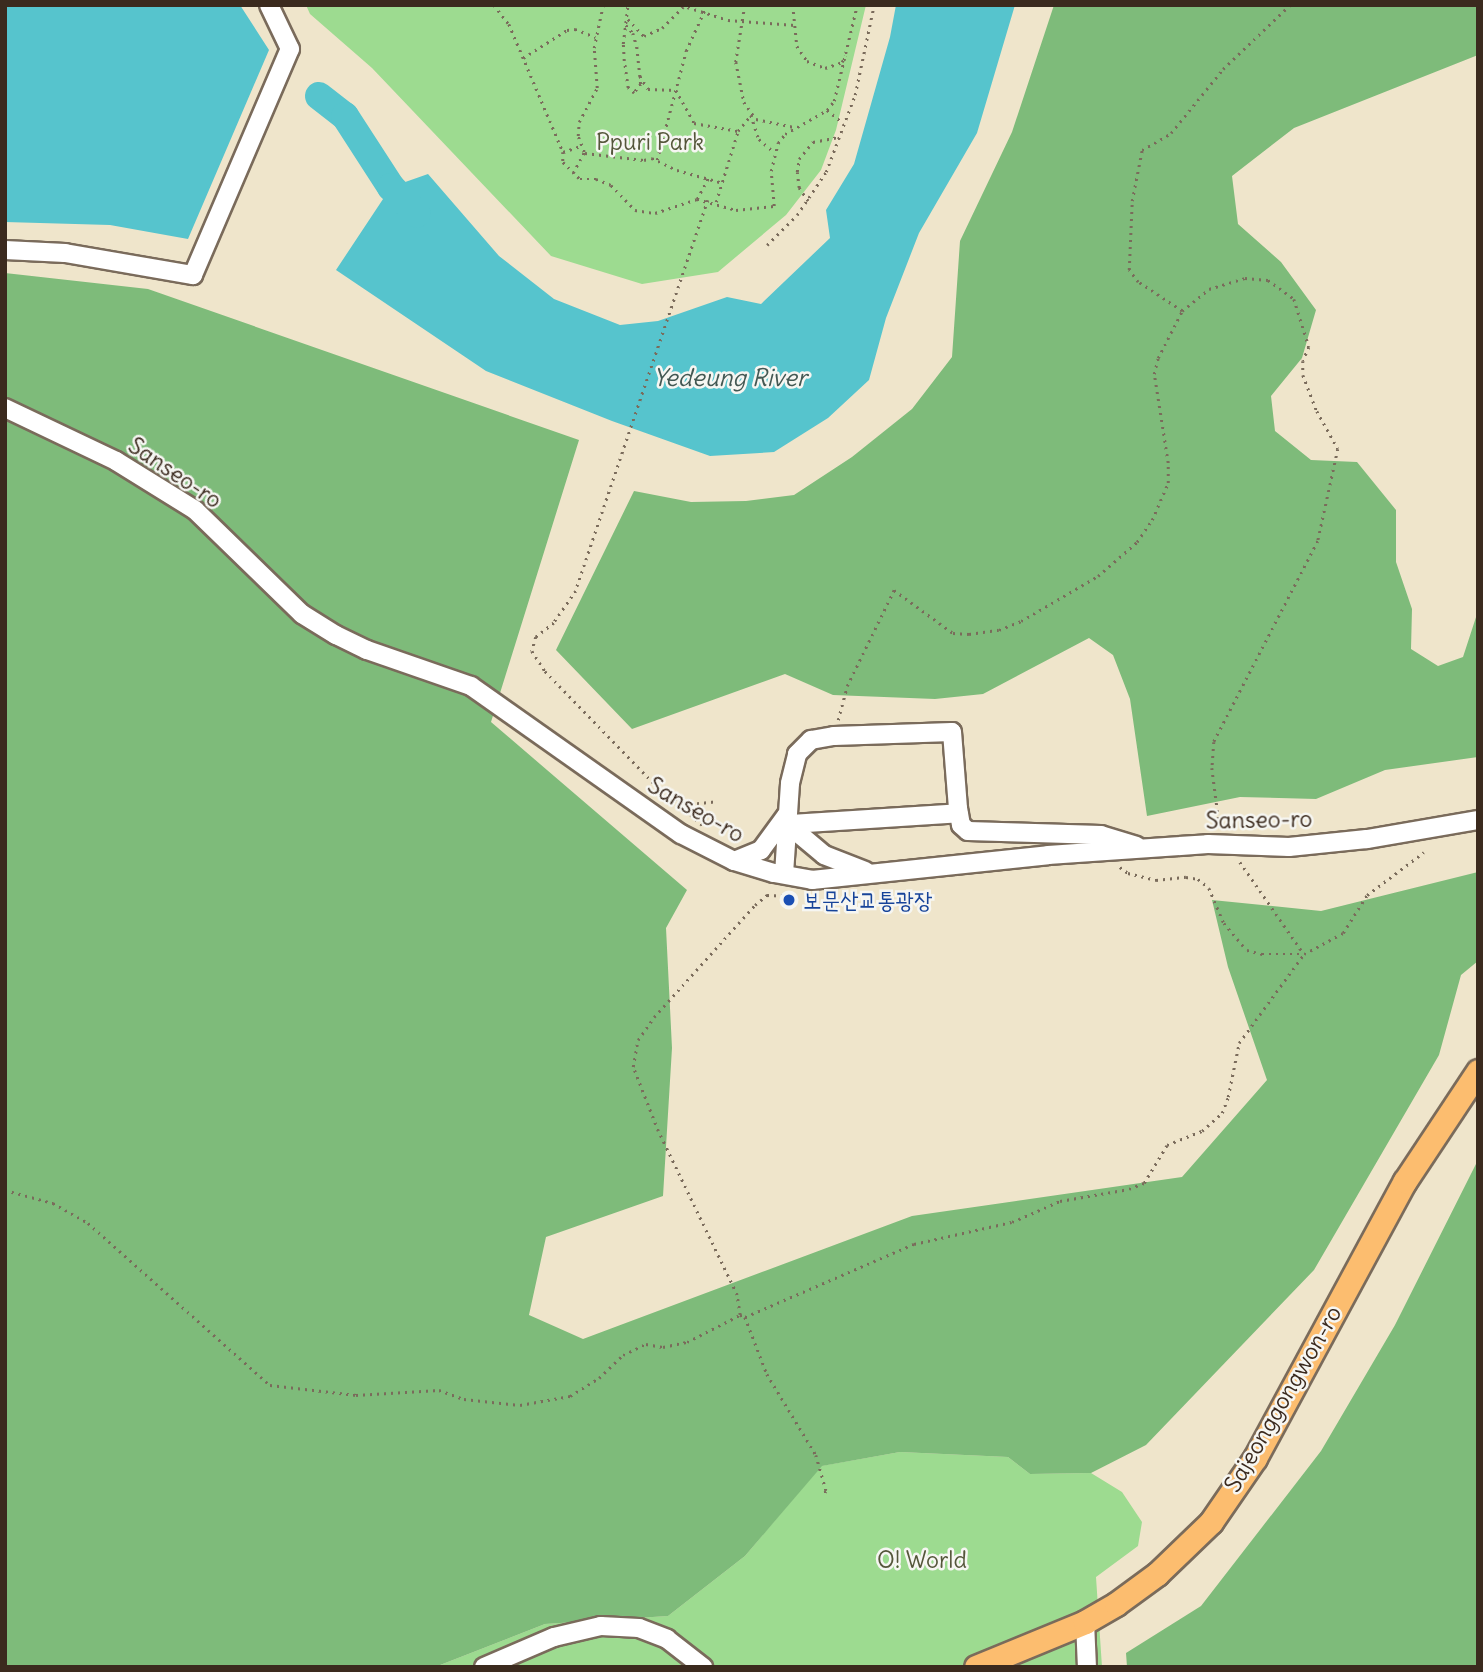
<!DOCTYPE html>
<meta charset="utf-8">
<style>
body{margin:0}
#map{position:relative;width:1483px;height:1672px;overflow:hidden;background:#efe5cb;font-family:Delius,"Poor Story",sans-serif}
div>[style]{position:absolute}
.green>*{inset:0;background:#9ddb90}
.forest>*{inset:0;background:#7ebb7a}
.water>*{inset:0;background:#56c4cd}
.river>*{height:28px;margin:-14px;padding:0 14px;transform-origin:14px;border-radius:14px;background:#56c4cd}
.path>*{height:2.5px;margin-top:-1.25px;transform-origin:0;background:repeating-linear-gradient(90deg,#7a6b5b 0 2px,transparent 0 7px)}
.roads{filter:drop-shadow(2px 0 #7a6b5b) drop-shadow(-2px 0 #7a6b5b) drop-shadow(0 2px #7a6b5b) drop-shadow(0 -2px #7a6b5b)}
.minor>*{height:18px;margin:-9px;padding:0 9px;transform-origin:9px;border-radius:9px;background:#fff}
.major>*{height:23px;margin:-11.5px;padding:0 11.5px;transform-origin:11.5px;border-radius:11.5px;background:#fcbd6f}
.dots>*{width:19px;height:19px;translate:-50% -50%;box-sizing:border-box;border:4px solid #f6f6f2;border-radius:50%}
span{translate:-50% -50%;white-space:nowrap;text-align:center;line-height:1.15;-webkit-text-stroke:5px #f6f6f2;paint-order:stroke}
.park-label{font-size:23px;color:#54563a}
.street-label{font-size:23px;color:#3b2a1e}
.transit-label{font-size:23px;color:#164399}
.left{translate:0 -50%;text-align:left}
.water-label{font-size:24px;color:#435853;font-style:italic}
.frame{position:absolute;inset:0;border:7px solid #3b2a1e;pointer-events:none}
</style>
<div id="map">
<div class="green">
<i style="clip-path:polygon(306px 5px,866px 5px,836px 130px,821px 170px,786px 215px,718px 272px,642px 284px,551px 256px,372px 68px,310px 14px)"></i>
<i style="clip-path:polygon(900px 1452px,1008px 1457px,1030px 1474px,1091px 1473px,1122px 1492px,1142px 1522px,1138px 1546px,1096px 1577px,1102px 1667px,435px 1667px,545px 1624px,668px 1616px,745px 1556px,821px 1466px)"></i>
</div>
<div class="forest">
<i style="clip-path:polygon(1054px 5px,1478px 5px,1478px 55px,1294px 128px,1232px 176px,1238px 224px,1281px 262px,1316px 310px,1302px 358px,1271px 396px,1275px 431px,1311px 460px,1357px 462px,1396px 510px,1396px 562px,1412px 609px,1411px 649px,1438px 666px,1463px 657px,1478px 611px,1478px 757px,1385px 770px,1316px 799px,1240px 797px,1147px 816px,1130px 699px,1113px 655px,1089px 638px,983px 694px,935px 699px,833px 695px,785px 674px,632px 729px,556px 650px,634px 491px,691px 502px,746px 501px,794px 495px,852px 457px,912px 409px,952px 357px,960px 241px,1012px 132px)"></i>
<i style="clip-path:polygon(5px 273px,148px 289px,579px 440px,491px 722px,687px 890px,666px 928px,672px 1048px,663px 1196px,546px 1237px,529px 1315px,583px 1339px,912px 1216px,1182px 1177px,1267px 1080px,1228px 967px,1212px 900px,1321px 911px,1478px 872px,1478px 961px,1461px 975px,1439px 1055px,1314px 1270px,1146px 1445px,1091px 1473px,1030px 1474px,1008px 1457px,900px 1452px,822px 1466px,745px 1556px,668px 1616px,545px 1624px,435px 1667px,5px 1667px)"></i>
<i style="clip-path:polygon(1478px 1160px,1478px 1667px,1127px 1667px,1126px 1653px,1201px 1606px,1321px 1451px,1395px 1325px)"></i>
</div>
<div class="water">
<i style="clip-path:polygon(5px 5px,240px 5px,269px 50px,188px 239px,110px 225px,5px 222px)"></i>
<i style="clip-path:polygon(896px 5px,1015px 5px,977px 133px,919px 233px,886px 318px,869px 380px,828px 418px,774px 452px,710px 456px,612px 421px,486px 371px,336px 270px,391px 187px,428px 174px,499px 256px,554px 299px,620px 325px,658px 321px,727px 297px,761px 304px,830px 238px,826px 210px,854px 164px,890px 37px)"></i>
</div>
<div class="river">
<i style="left:319px;top:96px;width:33px;rotate:38deg"></i>
<i style="left:345px;top:116px;width:85px;rotate:57.1deg"></i>
<i style="left:391px;top:187px;width:37px;rotate:46deg"></i>
</div>
<div class="path">
<i style="left:494px;top:5px;width:24px;rotate:52deg"></i>
<i style="left:509px;top:24px;width:139px;rotate:67.1deg"></i>
<i style="left:563px;top:152px;width:10px;rotate:90deg"></i>
<i style="left:563px;top:162px;width:24px;rotate:45deg"></i>
<i style="left:580px;top:179px;width:16px"></i>
<i style="left:596px;top:179px;width:16px;rotate:22deg"></i>
<i style="left:611px;top:185px;width:35px;rotate:46deg"></i>
<i style="left:635px;top:210px;width:20px;rotate:9deg"></i>
<i style="left:655px;top:213px;width:44px;rotate:-18.4deg"></i>
<i style="left:697px;top:199px;width:41px;rotate:15.8deg"></i>
<i style="left:736px;top:210px;width:38px;rotate:-6deg"></i>
<i style="left:774px;top:206px;width:35px;rotate:-95deg"></i>
<i style="left:771px;top:171px;width:29px;rotate:-76deg"></i>
<i style="left:778px;top:143px;width:11px;rotate:-52deg"></i>
<i style="left:785px;top:134px;width:48px;rotate:-29.7deg"></i>
<i style="left:827px;top:110px;width:11px;rotate:-52deg"></i>
<i style="left:834px;top:101px;width:99px;rotate:-76.5deg"></i>
<i style="left:681px;top:5px;width:49px;rotate:17.7deg"></i>
<i style="left:728px;top:20px;width:67px;rotate:4.3deg"></i>
<i style="left:745px;top:5px;width:58px;rotate:99deg"></i>
<i style="left:736px;top:62px;width:41px;rotate:78.7deg"></i>
<i style="left:744px;top:102px;width:21px;rotate:55deg"></i>
<i style="left:756px;top:119px;width:40px;rotate:12deg"></i>
<i style="left:793px;top:5px;width:41px;rotate:84.4deg"></i>
<i style="left:797px;top:46px;width:18px;rotate:56deg"></i>
<i style="left:807px;top:61px;width:19px;rotate:21deg"></i>
<i style="left:825px;top:68px;width:18px;rotate:-19deg"></i>
<i style="left:842px;top:62px;width:7px;rotate:-63deg"></i>
<i style="left:628px;top:19px;width:23px;rotate:47deg"></i>
<i style="left:644px;top:36px;width:20px;rotate:-24deg"></i>
<i style="left:662px;top:28px;width:30px;rotate:-45deg"></i>
<i style="left:626px;top:25px;width:11px;rotate:49deg"></i>
<i style="left:633px;top:33px;width:15px;rotate:74deg"></i>
<i style="left:637px;top:47px;width:37px;rotate:84deg"></i>
<i style="left:641px;top:84px;width:11px;rotate:128deg"></i>
<i style="left:634px;top:93px;width:8px;rotate:-140deg"></i>
<i style="left:628px;top:88px;width:27px;rotate:-98deg"></i>
<i style="left:624px;top:61px;width:17px;rotate:-93deg"></i>
<i style="left:623px;top:44px;width:39px;rotate:-83deg"></i>
<i style="left:523px;top:58px;width:52px;rotate:-32.5deg"></i>
<i style="left:567px;top:30px;width:8px;rotate:-7deg"></i>
<i style="left:575px;top:29px;width:22px;rotate:22deg"></i>
<i style="left:640px;top:76px;width:15px;rotate:58deg"></i>
<i style="left:648px;top:89px;width:28px;rotate:2deg"></i>
<i style="left:676px;top:90px;width:38px;rotate:61deg"></i>
<i style="left:694px;top:123px;width:45px;rotate:10.3deg"></i>
<i style="left:827px;top:110px;width:21px;rotate:39deg"></i>
<i style="left:751px;top:115px;width:25px;rotate:72deg"></i>
<i style="left:759px;top:139px;width:20px;rotate:41deg"></i>
<i style="left:563px;top:152px;width:18px;rotate:-19deg"></i>
<i style="left:585px;top:153px;width:59px;rotate:6.8deg"></i>
<i style="left:644px;top:160px;width:8px;rotate:-14deg"></i>
<i style="left:652px;top:158px;width:28px;rotate:26deg"></i>
<i style="left:677px;top:170px;width:48px;rotate:15.8deg"></i>
<i style="left:657px;top:160px;width:113px;rotate:-75.1deg"></i>
<i style="left:686px;top:51px;width:51px;rotate:-65.5deg"></i>
<i style="left:573px;top:173px;width:24px;rotate:-62deg"></i>
<i style="left:584px;top:152px;width:17px;rotate:-111deg"></i>
<i style="left:578px;top:136px;width:14px;rotate:-86deg"></i>
<i style="left:579px;top:122px;width:38px;rotate:-62deg"></i>
<i style="left:597px;top:88px;width:40px;rotate:-94.3deg"></i>
<i style="left:594px;top:48px;width:44px;rotate:-78.2deg"></i>
<i style="left:697px;top:199px;width:24px;rotate:-62deg"></i>
<i style="left:708px;top:200px;width:413px;rotate:108.7deg"></i>
<i style="left:576px;top:591px;width:39px;rotate:125deg"></i>
<i style="left:554px;top:623px;width:23px;rotate:142deg"></i>
<i style="left:536px;top:637px;width:15px;rotate:106deg"></i>
<i style="left:532px;top:651px;width:24px;rotate:57deg"></i>
<i style="left:545px;top:671px;width:177px;rotate:45.9deg"></i>
<i style="left:668px;top:798px;width:23px;rotate:15deg"></i>
<i style="left:690px;top:804px;width:27px;rotate:-6deg"></i>
<i style="left:808px;top:201px;width:16px;rotate:-125deg"></i>
<i style="left:799px;top:188px;width:16px;rotate:-97deg"></i>
<i style="left:797px;top:172px;width:13px;rotate:-81deg"></i>
<i style="left:799px;top:159px;width:22px;rotate:-51deg"></i>
<i style="left:813px;top:142px;width:26px;rotate:-11deg"></i>
<i style="left:716px;top:202px;width:74px;rotate:-72.8deg"></i>
<i style="left:738px;top:131px;width:21px;rotate:-51deg"></i>
<i style="left:767px;top:245px;width:42px;rotate:-45deg"></i>
<i style="left:797px;top:215px;width:52px;rotate:-56deg"></i>
<i style="left:826px;top:172px;width:82px;rotate:-69.4deg"></i>
<i style="left:855px;top:95px;width:92px;rotate:-78.1deg"></i>
<i style="left:1182px;top:311px;width:53px;rotate:-146.6deg"></i>
<i style="left:1138px;top:282px;width:15px;rotate:-127deg"></i>
<i style="left:1129px;top:270px;width:69px;rotate:-87.5deg"></i>
<i style="left:1132px;top:201px;width:52px;rotate:-78.9deg"></i>
<i style="left:1142px;top:150px;width:34px;rotate:-30deg"></i>
<i style="left:1171px;top:133px;width:82px;rotate:-50.9deg"></i>
<i style="left:1223px;top:69px;width:93px;rotate:-43.7deg"></i>
<i style="left:838px;top:720px;width:35px;rotate:-75deg"></i>
<i style="left:847px;top:686px;width:107px;rotate:-63.9deg"></i>
<i style="left:894px;top:590px;width:73px;rotate:36.1deg"></i>
<i style="left:953px;top:633px;width:16px;rotate:4deg"></i>
<i style="left:969px;top:634px;width:30px;rotate:-8deg"></i>
<i style="left:999px;top:630px;width:24px;rotate:-22deg"></i>
<i style="left:1021px;top:621px;width:89px;rotate:-30.3deg"></i>
<i style="left:1098px;top:576px;width:52px;rotate:-41.1deg"></i>
<i style="left:1137px;top:542px;width:27px;rotate:-56deg"></i>
<i style="left:1152px;top:520px;width:40px;rotate:-66.6deg"></i>
<i style="left:1168px;top:483px;width:20px;rotate:-90deg"></i>
<i style="left:1168px;top:463px;width:90px;rotate:-98.9deg"></i>
<i style="left:1154px;top:374px;width:16px;rotate:-76deg"></i>
<i style="left:1158px;top:358px;width:53px;rotate:-62.9deg"></i>
<i style="left:1182px;top:311px;width:35px;rotate:-39deg"></i>
<i style="left:1209px;top:289px;width:38px;rotate:-17deg"></i>
<i style="left:1245px;top:278px;width:23px;rotate:5deg"></i>
<i style="left:1268px;top:280px;width:32px;rotate:36deg"></i>
<i style="left:1294px;top:299px;width:50px;rotate:72.6deg"></i>
<i style="left:1309px;top:347px;width:15px;rotate:113deg"></i>
<i style="left:1303px;top:361px;width:14px;rotate:90deg"></i>
<i style="left:1303px;top:375px;width:39px;rotate:69deg"></i>
<i style="left:1317px;top:411px;width:43px;rotate:61.1deg"></i>
<i style="left:1338px;top:449px;width:94px;rotate:102.3deg"></i>
<i style="left:1318px;top:541px;width:226px;rotate:117.4deg"></i>
<i style="left:1214px;top:742px;width:26px;rotate:94deg"></i>
<i style="left:1212px;top:768px;width:63px;rotate:82.6deg"></i>
<i style="left:680px;top:805px;width:31px;rotate:42deg"></i>
<i style="left:1240px;top:862px;width:112px;rotate:55.2deg"></i>
<i style="left:1120px;top:867px;width:10px;rotate:37deg"></i>
<i style="left:1128px;top:873px;width:29px;rotate:14deg"></i>
<i style="left:1156px;top:880px;width:30px;rotate:-6deg"></i>
<i style="left:1186px;top:877px;width:12px;rotate:9deg"></i>
<i style="left:1198px;top:879px;width:14px;rotate:39deg"></i>
<i style="left:1209px;top:888px;width:38px;rotate:67deg"></i>
<i style="left:1224px;top:923px;width:35px;rotate:50deg"></i>
<i style="left:1247px;top:950px;width:16px;rotate:15deg"></i>
<i style="left:1262px;top:954px;width:42px"></i>
<i style="left:5px;top:1190px;width:50px;rotate:15.2deg"></i>
<i style="left:53px;top:1203px;width:40px;rotate:29.7deg"></i>
<i style="left:88px;top:1223px;width:244px;rotate:41.7deg"></i>
<i style="left:270px;top:1385px;width:87px;rotate:6.6deg"></i>
<i style="left:356px;top:1395px;width:83px;rotate:-3.4deg"></i>
<i style="left:439px;top:1390px;width:27px;rotate:20deg"></i>
<i style="left:464px;top:1399px;width:56px;rotate:6.1deg"></i>
<i style="left:520px;top:1405px;width:51px;rotate:-10.2deg"></i>
<i style="left:570px;top:1396px;width:34px;rotate:-32deg"></i>
<i style="left:599px;top:1378px;width:33px;rotate:-44deg"></i>
<i style="left:623px;top:1355px;width:25px;rotate:-26deg"></i>
<i style="left:646px;top:1344px;width:17px;rotate:10deg"></i>
<i style="left:663px;top:1347px;width:25px;rotate:-12deg"></i>
<i style="left:687px;top:1342px;width:59px;rotate:-27deg"></i>
<i style="left:740px;top:1315px;width:20px;rotate:-99deg"></i>
<i style="left:737px;top:1295px;width:182px;rotate:-115.7deg"></i>
<i style="left:658px;top:1131px;width:69px;rotate:-111.3deg"></i>
<i style="left:633px;top:1067px;width:27px;rotate:-80deg"></i>
<i style="left:638px;top:1040px;width:28px;rotate:-55deg"></i>
<i style="left:654px;top:1017px;width:151px;rotate:-48deg"></i>
<i style="left:755px;top:905px;width:16px;rotate:-40deg"></i>
<i style="left:767px;top:895px;width:33px;rotate:2deg"></i>
<i style="left:740px;top:1315px;width:5px;rotate:22deg"></i>
<i style="left:745px;top:1317px;width:184px;rotate:-23.4deg"></i>
<i style="left:914px;top:1244px;width:100px;rotate:-12.7deg"></i>
<i style="left:1012px;top:1222px;width:52px;rotate:-23.6deg"></i>
<i style="left:1060px;top:1201px;width:70px;rotate:-9.9deg"></i>
<i style="left:1129px;top:1189px;width:16px;rotate:-22deg"></i>
<i style="left:1144px;top:1183px;width:44px;rotate:-58.8deg"></i>
<i style="left:1167px;top:1145px;width:38px;rotate:-22deg"></i>
<i style="left:1202px;top:1131px;width:27px;rotate:-42deg"></i>
<i style="left:1222px;top:1113px;width:17px;rotate:-69deg"></i>
<i style="left:1228px;top:1097px;width:55px;rotate:-78.5deg"></i>
<i style="left:1239px;top:1043px;width:110px;rotate:-53.9deg"></i>
<i style="left:1304px;top:954px;width:44px;rotate:-28.3deg"></i>
<i style="left:1343px;top:933px;width:45px;rotate:-57.7deg"></i>
<i style="left:1367px;top:895px;width:71px;rotate:-37deg"></i>
<i style="left:745px;top:1317px;width:61px;rotate:68.9deg"></i>
<i style="left:767px;top:1374px;width:95px;rotate:58.8deg"></i>
<i style="left:816px;top:1455px;width:37px;rotate:74deg"></i>
<i style="left:826px;top:1491px;width:4px;rotate:117deg"></i>
</div>
<div class="roads">
<div class="minor">
<i style="left:5px;top:250px;width:60px;rotate:2.9deg"></i>
<i style="left:65px;top:253px;width:130px;rotate:9.8deg"></i>
<i style="left:193px;top:275px;width:246px;rotate:-66.8deg"></i>
<i style="left:290px;top:49px;width:49px;rotate:-115.5deg"></i>
<i style="left:5px;top:408px;width:123px;rotate:25.5deg"></i>
<i style="left:116px;top:461px;width:93px;rotate:31.8deg"></i>
<i style="left:195px;top:510px;width:149px;rotate:44.2deg"></i>
<i style="left:302px;top:614px;width:40px;rotate:32deg"></i>
<i style="left:336px;top:635px;width:34px;rotate:26deg"></i>
<i style="left:367px;top:650px;width:110px;rotate:19.1deg"></i>
<i style="left:471px;top:686px;width:257px;rotate:35.2deg"></i>
<i style="left:681px;top:834px;width:59px;rotate:27deg"></i>
<i style="left:734px;top:861px;width:42px;rotate:16.7deg"></i>
<i style="left:774px;top:873px;width:39px;rotate:10deg"></i>
<i style="left:812px;top:880px;width:237px;rotate:-6deg"></i>
<i style="left:1048px;top:855px;width:160px;rotate:-3.9deg"></i>
<i style="left:1208px;top:844px;width:81px;rotate:2.1deg"></i>
<i style="left:1289px;top:847px;width:78px;rotate:-5.9deg"></i>
<i style="left:1367px;top:839px;width:113px;rotate:-9.7deg"></i>
<i style="left:791px;top:824px;width:168px;rotate:-3.7deg"></i>
<i style="left:734px;top:861px;width:29px;rotate:-22deg"></i>
<i style="left:761px;top:850px;width:42px;rotate:-53.7deg"></i>
<i style="left:786px;top:816px;width:21px;rotate:55deg"></i>
<i style="left:798px;top:833px;width:34px;rotate:40deg"></i>
<i style="left:824px;top:855px;width:44px;rotate:21.3deg"></i>
<i style="left:784px;top:874px;width:91px;rotate:-86.2deg"></i>
<i style="left:790px;top:783px;width:30px;rotate:-76deg"></i>
<i style="left:797px;top:754px;width:20px;rotate:-45deg"></i>
<i style="left:811px;top:740px;width:23px;rotate:-10deg"></i>
<i style="left:834px;top:736px;width:118px;rotate:-1.9deg"></i>
<i style="left:952px;top:732px;width:76px;rotate:85.5deg"></i>
<i style="left:958px;top:808px;width:17px;rotate:80deg"></i>
<i style="left:961px;top:825px;width:9px;rotate:41deg"></i>
<i style="left:968px;top:831px;width:133px;rotate:1.7deg"></i>
<i style="left:1101px;top:835px;width:37px;rotate:17deg"></i>
<i style="left:1085px;top:1622px;width:45px;rotate:87.5deg"></i>
<i style="left:484px;top:1667px;width:76px;rotate:-23.2deg"></i>
<i style="left:554px;top:1637px;width:48px;rotate:-13.2deg"></i>
<i style="left:601px;top:1626px;width:38px;rotate:3deg"></i>
<i style="left:639px;top:1628px;width:30px;rotate:21deg"></i>
<i style="left:667px;top:1639px;width:46px;rotate:37.9deg"></i>
</div>
<div class="major">
<i style="left:976px;top:1667px;width:118px;rotate:-22.4deg"></i>
<i style="left:1085px;top:1622px;width:36px;rotate:-30deg"></i>
<i style="left:1116px;top:1604px;width:51px;rotate:-36.2deg"></i>
<i style="left:1157px;top:1574px;width:75px;rotate:-43.9deg"></i>
<i style="left:1211px;top:1522px;width:78px;rotate:-55.5deg"></i>
<i style="left:1255px;top:1458px;width:315px;rotate:-61.6deg"></i>
<i style="left:1405px;top:1181px;width:132px;rotate:-56.4deg"></i>
</div>
</div>
<div class="dots">
<i style="left:789px;top:900px;background:#1a4fb4"></i>
</div>
<div class="park-label">
<span style="left:650px;top:142px">Ppuri Park</span>
<span style="left:922px;top:1560px">O! World</span>
</div>
<div class="street-label">
<span style="left:175px;top:473px;rotate:34deg">Sanseo-ro</span>
<span style="left:696px;top:810px;rotate:30deg">Sanseo-ro</span>
<span style="left:1259px;top:820px;rotate:-1deg">Sanseo-ro</span>
<span style="left:1283px;top:1399px;rotate:-60deg">Sajeonggongwon-ro</span>
</div>
<div class="transit-label">
<span class="left" style="left:803px;top:900px">보문산교통광장</span>
</div>
<div class="water-label">
<span style="left:730px;top:378px">Yedeung River</span>
</div>
<div class="frame"></div>
</div>
